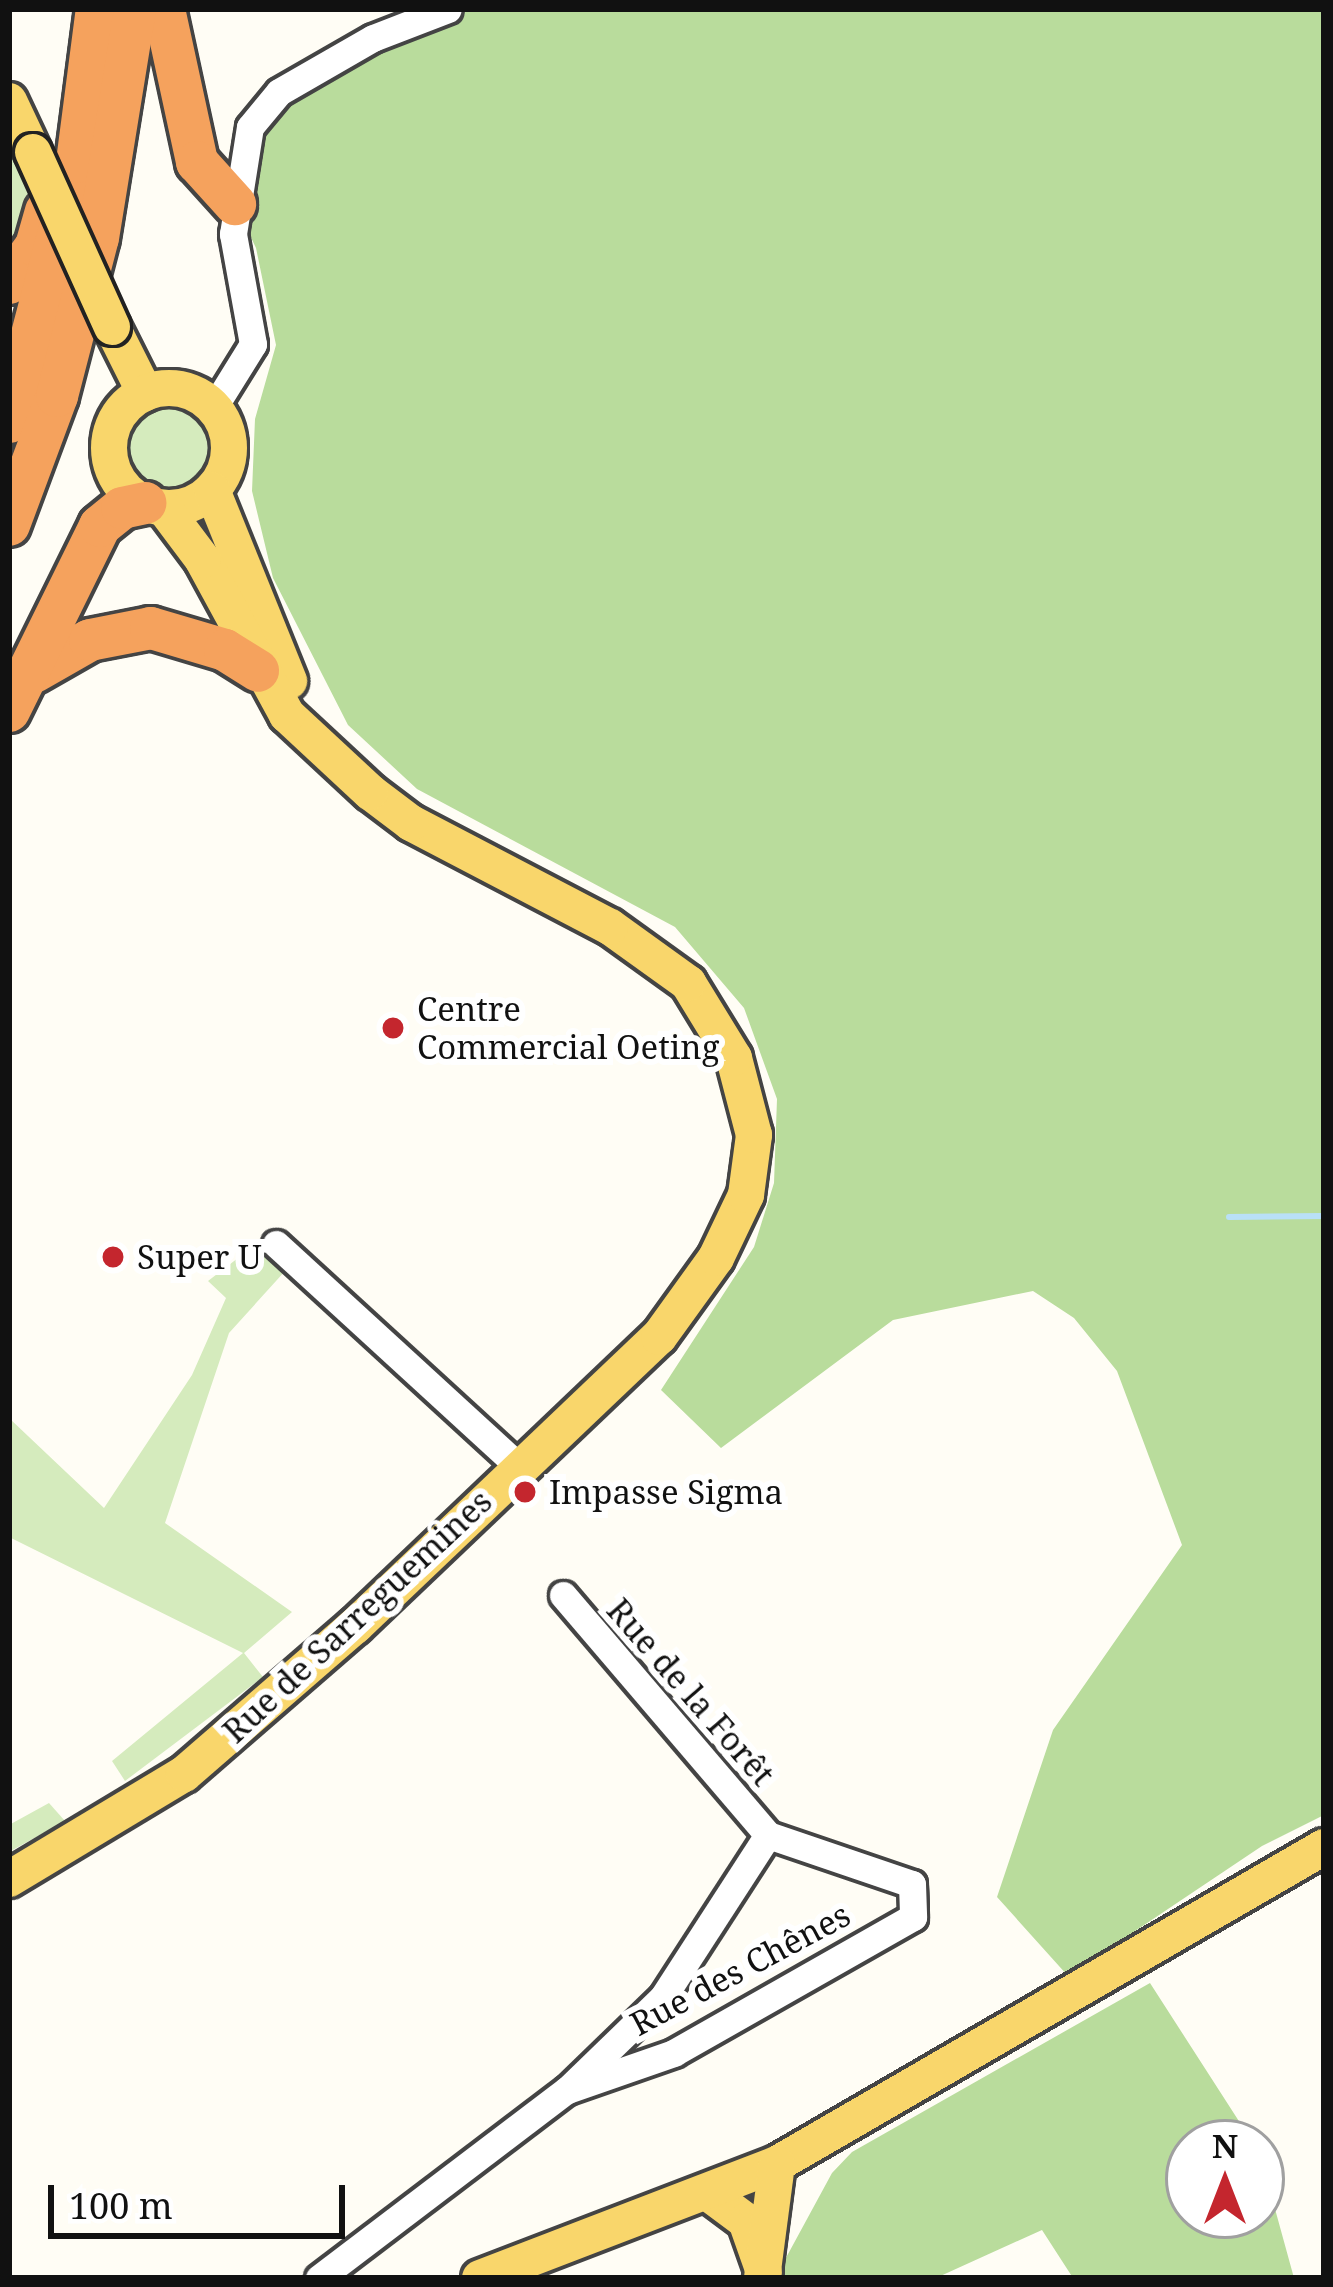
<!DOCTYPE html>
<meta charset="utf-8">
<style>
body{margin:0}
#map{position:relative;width:1333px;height:2287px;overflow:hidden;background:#fffdf5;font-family:"Noto Serif",serif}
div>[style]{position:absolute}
.green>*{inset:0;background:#d5ebbd}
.round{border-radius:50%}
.forest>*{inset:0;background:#b9dc9c}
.stream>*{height:6px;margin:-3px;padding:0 3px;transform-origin:3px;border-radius:3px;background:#b9e0f7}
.roads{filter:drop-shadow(3px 0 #444) drop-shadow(-3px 0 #444) drop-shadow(0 3px #444) drop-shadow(0 -3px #444)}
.minor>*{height:27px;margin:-13.5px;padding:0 13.5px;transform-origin:13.5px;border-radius:13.5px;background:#fff}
.major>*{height:36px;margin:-18px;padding:0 18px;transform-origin:18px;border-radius:18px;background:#f9d66b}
.major>.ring{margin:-18px;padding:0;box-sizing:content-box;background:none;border:36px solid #f9d66b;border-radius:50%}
.highway>*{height:42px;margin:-21px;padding:0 21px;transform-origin:21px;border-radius:21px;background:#f5a25d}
.bridges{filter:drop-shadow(3px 0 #222) drop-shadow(-3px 0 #222) drop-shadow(0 3px #222) drop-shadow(0 -3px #222)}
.major-bridge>*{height:36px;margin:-18px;padding:0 18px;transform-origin:18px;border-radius:18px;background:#f9d66b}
.dots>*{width:33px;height:33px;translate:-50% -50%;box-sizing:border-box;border:6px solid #fff;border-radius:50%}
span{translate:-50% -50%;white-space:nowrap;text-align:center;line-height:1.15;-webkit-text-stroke:12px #fff;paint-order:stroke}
.poi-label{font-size:33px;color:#111}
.left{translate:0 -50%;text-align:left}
.street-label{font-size:33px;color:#111}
.frame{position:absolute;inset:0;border:12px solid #111;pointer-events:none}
.north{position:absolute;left:1165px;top:2119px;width:120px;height:120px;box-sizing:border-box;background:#fff;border:3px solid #a0a0a0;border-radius:50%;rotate:0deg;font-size:33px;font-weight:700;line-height:48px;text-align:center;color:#111}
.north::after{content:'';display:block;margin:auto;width:42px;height:54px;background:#c4262e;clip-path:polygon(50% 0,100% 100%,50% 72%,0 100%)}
.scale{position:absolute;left:48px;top:2185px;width:297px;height:54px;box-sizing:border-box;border:6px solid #111;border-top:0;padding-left:15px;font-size:36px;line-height:42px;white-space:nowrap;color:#111;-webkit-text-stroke:9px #fff;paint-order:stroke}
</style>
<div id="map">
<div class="green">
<i style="clip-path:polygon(9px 132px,36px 181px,24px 243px,9px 258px)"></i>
<i class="round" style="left:122px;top:401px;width:96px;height:96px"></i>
<i style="clip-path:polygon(255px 1245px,286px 1270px,229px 1333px,165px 1523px,292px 1612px,244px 1653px,263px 1677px,125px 1781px,112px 1761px,243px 1653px,9px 1537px,9px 1418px,104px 1508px,192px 1375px,226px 1298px,208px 1281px)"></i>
<i style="clip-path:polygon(49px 1803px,65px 1821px,9px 1852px,9px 1825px)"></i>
</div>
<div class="forest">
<i style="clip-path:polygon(487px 9px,1324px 9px,1324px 1815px,1262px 1846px,1068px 1976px,997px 1897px,1053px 1730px,1182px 1545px,1117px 1371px,1074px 1318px,1033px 1291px,893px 1320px,721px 1448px,661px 1390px,754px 1247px,774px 1183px,777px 1099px,744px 1008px,675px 927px,417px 789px,348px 725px,273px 578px,252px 491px,255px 419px,276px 345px,256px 248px,235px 204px,250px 127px,279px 92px,445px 15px)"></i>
<i style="clip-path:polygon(1150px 1983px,1253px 2143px,1189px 2143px,1189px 2215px,1261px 2215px,1261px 2158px,1294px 2278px,1073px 2278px,1042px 2230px,936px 2278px,775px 2278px,832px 2173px,852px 2152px)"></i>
</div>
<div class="stream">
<i style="left:1229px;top:1217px;width:95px;rotate:-0.6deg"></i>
</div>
<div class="roads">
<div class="minor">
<i style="left:214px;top:407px;width:74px;rotate:-58.2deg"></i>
<i style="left:253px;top:344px;width:112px;rotate:-100.3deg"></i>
<i style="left:233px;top:234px;width:108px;rotate:-81deg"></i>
<i style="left:250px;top:127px;width:45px;rotate:-50.4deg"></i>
<i style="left:279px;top:92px;width:108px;rotate:-29.9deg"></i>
<i style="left:373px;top:38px;width:80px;rotate:-21.1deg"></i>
<i style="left:276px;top:1244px;width:327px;rotate:42.5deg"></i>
<i style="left:563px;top:1595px;width:316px;rotate:49.5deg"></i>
<i style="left:768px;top:1835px;width:152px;rotate:18.8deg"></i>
<i style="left:912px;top:1884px;width:33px;rotate:88deg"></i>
<i style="left:913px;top:1917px;width:275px;rotate:150.4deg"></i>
<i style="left:674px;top:2053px;width:113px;rotate:160.9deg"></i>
<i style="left:319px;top:2278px;width:311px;rotate:-37.2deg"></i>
<i style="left:567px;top:2090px;width:134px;rotate:-44.1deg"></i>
<i style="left:663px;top:1997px;width:193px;rotate:-57.1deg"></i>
</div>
<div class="major">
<i style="left:9px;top:101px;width:56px;rotate:64.8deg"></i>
<i style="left:112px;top:327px;width:74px;rotate:63.4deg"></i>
<i class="ring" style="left:109px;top:388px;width:84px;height:84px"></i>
<i style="left:212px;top:490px;width:206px;rotate:68deg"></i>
<i style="left:9px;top:1879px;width:204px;rotate:-31deg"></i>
<i style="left:184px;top:1774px;width:226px;rotate:-40.9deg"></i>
<i style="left:355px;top:1626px;width:419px;rotate:-43.6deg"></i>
<i style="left:659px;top:1337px;width:97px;rotate:-54.2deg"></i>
<i style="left:716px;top:1258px;width:70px;rotate:-64.5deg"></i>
<i style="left:746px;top:1195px;width:61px;rotate:-82.4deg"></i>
<i style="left:754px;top:1135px;width:80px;rotate:-104.6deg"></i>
<i style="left:734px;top:1058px;width:88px;rotate:-121.5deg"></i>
<i style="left:688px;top:983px;width:96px;rotate:-144.3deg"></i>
<i style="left:610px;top:927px;width:225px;rotate:-152.4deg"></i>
<i style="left:411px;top:823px;width:51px;rotate:-142.9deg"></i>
<i style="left:370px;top:792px;width:113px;rotate:-137.1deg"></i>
<i style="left:287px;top:715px;width:176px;rotate:-118.5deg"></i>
<i style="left:203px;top:560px;width:65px;rotate:-126.9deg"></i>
<i style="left:711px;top:2195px;width:44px;rotate:36.6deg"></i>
<i style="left:746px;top:2221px;width:54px;rotate:70.6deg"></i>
<i style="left:480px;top:2278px;width:318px;rotate:-21deg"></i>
<i style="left:777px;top:2164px;width:632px;rotate:-30.09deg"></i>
<i style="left:762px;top:2278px;width:115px;rotate:-82.5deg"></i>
</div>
<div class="highway">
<i style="left:164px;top:9px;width:157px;rotate:77.8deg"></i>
<i style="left:197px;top:162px;width:57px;rotate:47.9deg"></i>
<i style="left:9px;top:283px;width:46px;rotate:-53.9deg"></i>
<i style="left:36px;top:246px;width:36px;rotate:-74deg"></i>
<i style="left:9px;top:422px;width:269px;rotate:-75.3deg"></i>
<i style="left:77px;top:162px;width:154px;rotate:-82.6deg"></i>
<i style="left:9px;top:525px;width:138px;rotate:-69.6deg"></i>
<i style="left:57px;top:396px;width:163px;rotate:-75.5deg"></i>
<i style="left:98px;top:238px;width:232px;rotate:-80.8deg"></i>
<i style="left:34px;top:672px;width:64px;rotate:-29.7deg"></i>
<i style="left:90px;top:640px;width:62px;rotate:-11.1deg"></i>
<i style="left:151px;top:628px;width:77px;rotate:16.6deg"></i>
<i style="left:225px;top:650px;width:39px;rotate:32deg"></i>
<i style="left:9px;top:711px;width:206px;rotate:-63.8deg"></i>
<i style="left:100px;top:526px;width:28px;rotate:-39deg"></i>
<i style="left:122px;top:508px;width:24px;rotate:-12deg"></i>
</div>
</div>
<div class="bridges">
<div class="major-bridge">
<i style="left:33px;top:152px;width:192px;rotate:65.7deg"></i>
</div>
</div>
<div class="dots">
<i style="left:393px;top:1028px;background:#c4262e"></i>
<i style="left:113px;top:1257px;background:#c4262e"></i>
<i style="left:525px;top:1492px;background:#c4262e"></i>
</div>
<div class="poi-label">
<span class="left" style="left:417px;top:1028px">Centre<br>Commercial Oeting</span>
<span class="left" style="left:137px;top:1257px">Super U</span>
<span class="left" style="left:549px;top:1492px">Impasse Sigma</span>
</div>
<div class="street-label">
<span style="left:357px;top:1616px;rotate:-43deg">Rue de Sarreguemines</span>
<span style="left:691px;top:1692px;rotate:49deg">Rue de la Forêt</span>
<span style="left:740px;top:1969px;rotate:-28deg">Rue des Chênes</span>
</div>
<div class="frame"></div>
<div class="north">N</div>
<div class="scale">100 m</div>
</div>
